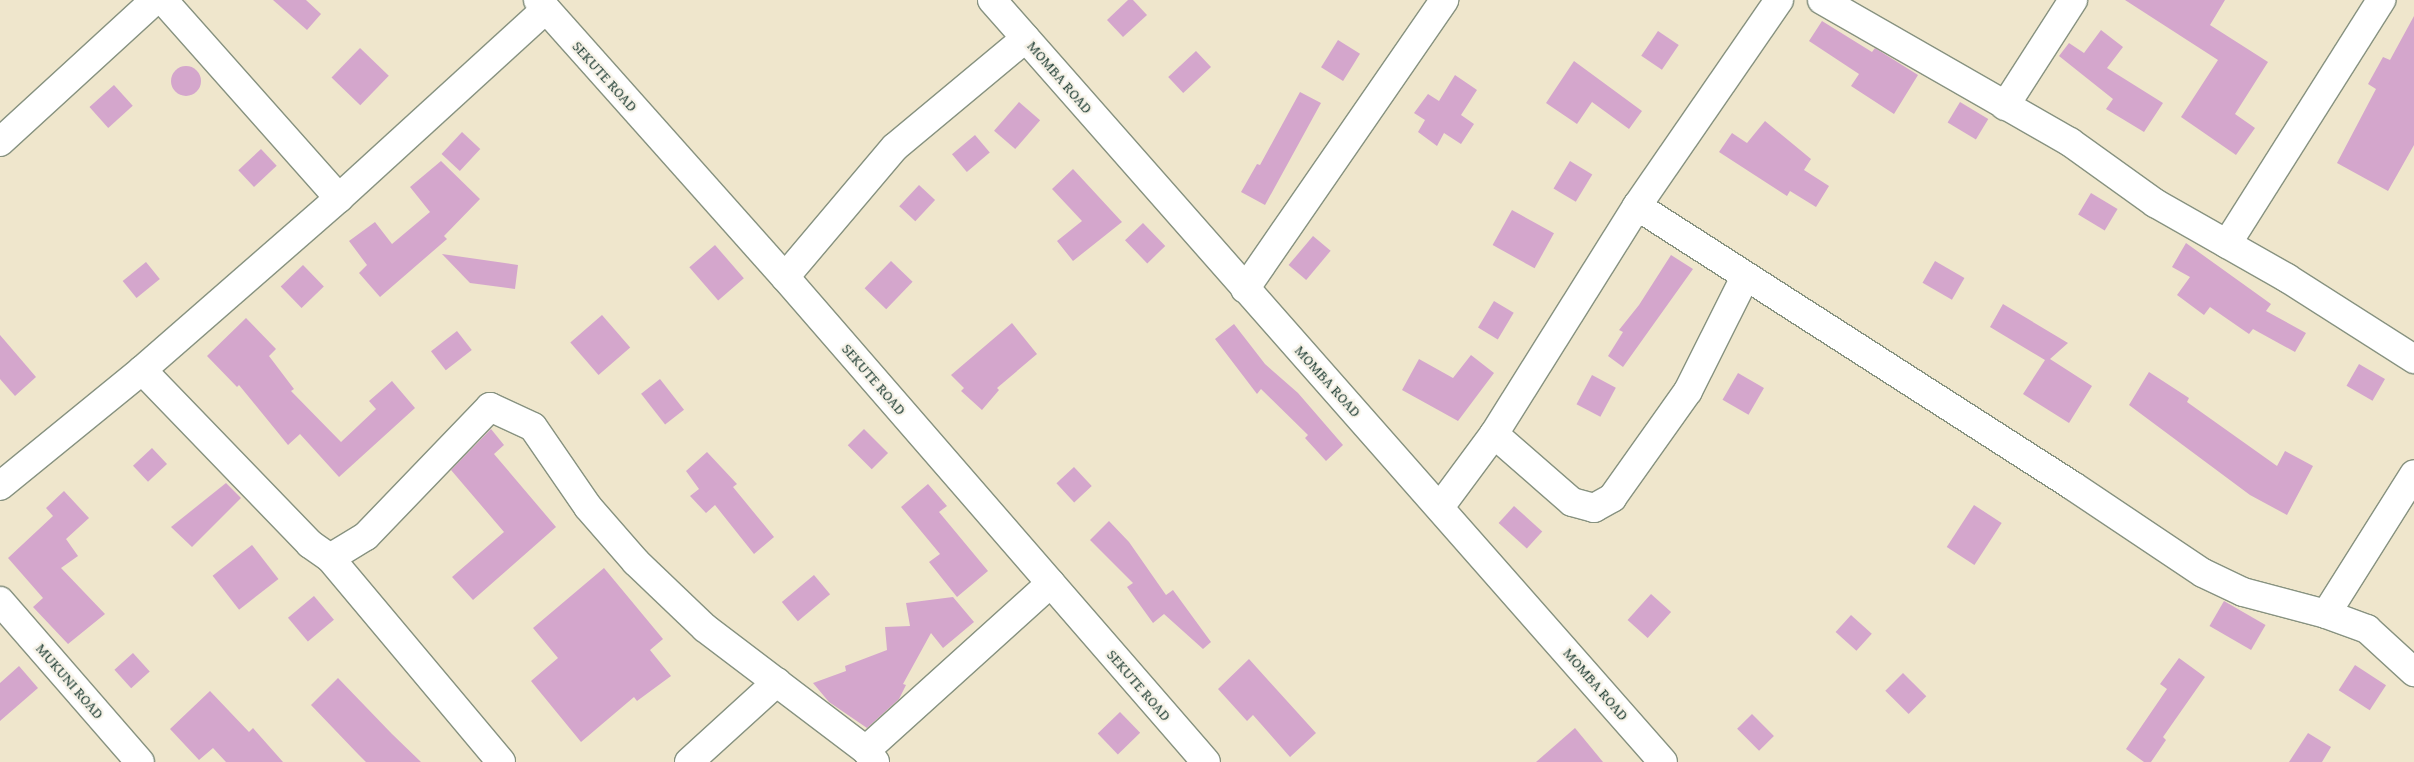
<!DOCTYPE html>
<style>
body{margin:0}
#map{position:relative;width:2414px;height:762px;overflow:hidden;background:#efe6cc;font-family:"Gentium Book Plus",serif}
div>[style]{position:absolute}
.building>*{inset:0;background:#d4a6cc;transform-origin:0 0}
.round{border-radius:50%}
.roads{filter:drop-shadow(1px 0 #879280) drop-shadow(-1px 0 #879280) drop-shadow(0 1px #879280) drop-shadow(0 -1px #879280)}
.minor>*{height:28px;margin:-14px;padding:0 14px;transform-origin:14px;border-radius:14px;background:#fff}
span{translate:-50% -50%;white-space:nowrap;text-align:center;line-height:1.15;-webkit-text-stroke:4.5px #f7f3e8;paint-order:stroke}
.street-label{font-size:15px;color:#1f3d34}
</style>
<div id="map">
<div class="building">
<i style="clip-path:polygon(273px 0,306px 0,321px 14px,307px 30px)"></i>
<i style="clip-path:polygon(1128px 0,1133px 0,1147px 15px,1123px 37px,1107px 20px)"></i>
<i style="clip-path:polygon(2125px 0,2225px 0,2210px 25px,2268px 62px,2235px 114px,2255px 128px,2236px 155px,2181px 117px,2218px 60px)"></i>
<i style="clip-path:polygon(2414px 16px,2414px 145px,2388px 191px,2337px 163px,2376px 89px,2368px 84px,2383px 57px,2390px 60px)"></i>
<i style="clip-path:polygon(1822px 21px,1872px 52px,1875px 48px,1918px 75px,1894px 114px,1851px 86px,1859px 74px,1809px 41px)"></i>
<i style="clip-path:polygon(2101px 30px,2123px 47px,2107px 68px,2163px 103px,2144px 132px,2106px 109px,2113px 99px,2059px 56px,2069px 43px,2084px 53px)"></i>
<i style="left:1658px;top:31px;width:25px;height:30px;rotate:34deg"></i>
<i style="left:1338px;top:40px;width:26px;height:32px;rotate:32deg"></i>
<i style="left:360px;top:48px;width:40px;height:41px;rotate:44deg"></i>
<i style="left:1196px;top:51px;width:22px;height:38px;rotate:47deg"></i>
<i style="clip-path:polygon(1574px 61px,1642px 111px,1629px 129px,1592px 102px,1577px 124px,1546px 103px)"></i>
<i class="round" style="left:171px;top:66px;width:30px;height:30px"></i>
<i style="clip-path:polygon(1455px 75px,1477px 90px,1461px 115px,1474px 124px,1461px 144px,1444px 133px,1437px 146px,1418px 132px,1425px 120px,1414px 113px,1428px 94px,1439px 101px)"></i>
<i style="left:114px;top:85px;width:28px;height:33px;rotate:48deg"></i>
<i style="clip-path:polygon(1300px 92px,1321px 103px,1265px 205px,1241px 192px,1257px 164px,1260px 165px)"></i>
<i style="left:1019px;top:102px;width:28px;height:38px;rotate:41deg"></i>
<i style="left:1960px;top:102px;width:33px;height:24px;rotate:31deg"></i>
<i style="clip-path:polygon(1765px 121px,1811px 159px,1804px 170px,1829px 186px,1816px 207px,1790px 191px,1787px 196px,1719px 152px,1732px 133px,1747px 143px)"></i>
<i style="left:462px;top:132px;width:25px;height:30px;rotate:43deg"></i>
<i style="left:975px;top:135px;width:23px;height:30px;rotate:50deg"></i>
<i style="left:261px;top:149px;width:23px;height:31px;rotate:47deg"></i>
<i style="clip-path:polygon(441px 161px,480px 199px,444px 236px,447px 239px,380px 297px,359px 273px,367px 265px,349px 241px,375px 222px,392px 244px,430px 212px,410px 187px)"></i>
<i style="left:1570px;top:161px;width:26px;height:32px;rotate:31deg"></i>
<i style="clip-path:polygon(1073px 169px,1122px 222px,1073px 261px,1057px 241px,1082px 221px,1052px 189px)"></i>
<i style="left:919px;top:185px;width:22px;height:29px;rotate:43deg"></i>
<i style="left:2091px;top:193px;width:31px;height:25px;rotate:31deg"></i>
<i style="left:1512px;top:210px;width:48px;height:40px;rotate:29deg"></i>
<i style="left:1143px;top:223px;width:32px;height:25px;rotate:46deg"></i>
<i style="left:1313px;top:236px;width:23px;height:38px;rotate:40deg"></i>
<i style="clip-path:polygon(2186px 243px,2271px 304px,2266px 311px,2306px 333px,2295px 352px,2253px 329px,2249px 334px,2210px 307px,2204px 315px,2177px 295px,2190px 277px,2172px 267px)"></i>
<i style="left:715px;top:245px;width:44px;height:34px;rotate:49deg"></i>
<i style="clip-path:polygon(442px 254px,518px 265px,515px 289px,470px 283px)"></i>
<i style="clip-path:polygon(1671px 255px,1693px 269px,1623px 367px,1608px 356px,1623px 332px,1619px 330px,1639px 305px)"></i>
<i style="left:891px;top:261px;width:30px;height:38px;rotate:44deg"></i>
<i style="left:1935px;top:261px;width:34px;height:25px;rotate:30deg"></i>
<i style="left:146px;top:262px;width:22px;height:30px;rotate:51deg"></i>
<i style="left:303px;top:265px;width:30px;height:31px;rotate:46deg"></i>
<i style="left:1494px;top:301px;width:23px;height:31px;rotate:31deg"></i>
<i style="clip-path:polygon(2003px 304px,2068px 343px,2050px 359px,2092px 386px,2069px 423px,2023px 394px,2045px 360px,1990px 327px)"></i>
<i style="left:602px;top:315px;width:43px;height:42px;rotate:49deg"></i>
<i style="clip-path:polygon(246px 318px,276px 349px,269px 356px,294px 389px,291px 391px,341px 442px,376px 409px,369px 401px,392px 381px,415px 408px,339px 477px,300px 434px,288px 445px,239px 385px,237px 387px,207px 356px)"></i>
<i style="clip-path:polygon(1012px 323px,1037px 354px,997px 388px,999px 390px,982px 410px,961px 391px,964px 388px,951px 375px)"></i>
<i style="clip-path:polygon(1234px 324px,1265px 364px,1298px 393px,1343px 445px,1326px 461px,1305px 438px,1308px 435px,1261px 389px,1257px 394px,1215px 339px)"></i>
<i style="left:457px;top:331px;width:24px;height:33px;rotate:52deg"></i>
<i style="clip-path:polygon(0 335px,36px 377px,15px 396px,0 379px)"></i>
<i style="clip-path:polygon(1471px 355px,1494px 373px,1458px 421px,1402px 390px,1419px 359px,1453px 378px)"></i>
<i style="left:2359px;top:364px;width:30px;height:25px;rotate:30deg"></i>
<i style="clip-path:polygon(2149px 372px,2189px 398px,2187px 402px,2277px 466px,2285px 451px,2313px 466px,2287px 515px,2250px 495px,2129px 405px)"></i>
<i style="left:1738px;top:373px;width:30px;height:31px;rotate:30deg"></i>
<i style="left:1592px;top:375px;width:27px;height:33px;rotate:28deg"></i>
<i style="left:660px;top:379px;width:39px;height:24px;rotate:52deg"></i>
<i style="clip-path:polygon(491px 429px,504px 445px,494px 454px,556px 527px,473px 600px,452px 577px,504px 532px,451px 470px)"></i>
<i style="left:864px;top:429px;width:34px;height:23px;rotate:45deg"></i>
<i style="left:152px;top:448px;width:22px;height:26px;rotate:47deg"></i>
<i style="clip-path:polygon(707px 452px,737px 484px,733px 487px,774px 537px,754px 554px,715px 505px,706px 513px,690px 496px,699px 489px,686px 471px)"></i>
<i style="left:1074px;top:467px;width:26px;height:24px;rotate:47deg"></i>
<i style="clip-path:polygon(226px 483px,241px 498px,192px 547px,171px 527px)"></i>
<i style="clip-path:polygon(928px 484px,947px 506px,939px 512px,988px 571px,957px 597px,929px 562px,940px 554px,901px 507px)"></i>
<i style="clip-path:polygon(64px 491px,89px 518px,66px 539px,78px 556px,61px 568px,105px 614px,68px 644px,33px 607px,43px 598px,8px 558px,53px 516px,46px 508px)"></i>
<i style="left:1974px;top:505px;width:33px;height:50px;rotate:33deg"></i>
<i style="left:1514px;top:506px;width:38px;height:23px;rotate:42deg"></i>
<i style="clip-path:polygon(1109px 521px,1129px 542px,1166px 595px,1173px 590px,1211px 642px,1203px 649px,1164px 614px,1153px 623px,1127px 587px,1133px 583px,1090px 540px)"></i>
<i style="left:252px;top:545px;width:43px;height:50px;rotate:52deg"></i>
<i style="clip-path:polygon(604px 568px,663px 639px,650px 650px,671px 676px,637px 701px,634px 697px,581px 742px,531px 681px,558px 658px,533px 628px)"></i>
<i style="left:814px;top:575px;width:25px;height:42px;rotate:50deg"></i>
<i style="left:1651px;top:594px;width:27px;height:35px;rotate:42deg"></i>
<i style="left:314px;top:596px;width:31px;height:34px;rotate:50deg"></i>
<i style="clip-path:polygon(953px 597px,974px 622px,943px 648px,931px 633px,903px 684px,906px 685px,899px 699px,867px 728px,829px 702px,813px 683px,846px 671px,845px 666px,887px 650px,885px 627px,910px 626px,906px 603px)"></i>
<i style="left:2224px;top:601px;width:48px;height:29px;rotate:30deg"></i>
<i style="left:1851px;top:615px;width:28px;height:23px;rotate:42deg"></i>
<i style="left:133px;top:653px;width:25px;height:25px;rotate:48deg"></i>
<i style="clip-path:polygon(2179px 658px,2205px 677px,2163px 737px,2166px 740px,2151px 762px,2144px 762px,2126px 749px,2167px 689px,2160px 684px)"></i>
<i style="clip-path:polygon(1249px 659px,1316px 733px,1290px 757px,1253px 715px,1247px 721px,1218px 689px)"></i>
<i style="left:2355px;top:665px;width:37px;height:30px;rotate:33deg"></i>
<i style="clip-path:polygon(19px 666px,38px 688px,0 721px,0 683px)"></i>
<i style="left:1903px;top:673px;width:33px;height:25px;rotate:45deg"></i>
<i style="clip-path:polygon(338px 678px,392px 734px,421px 762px,366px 762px,357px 753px,311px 705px)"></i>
<i style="clip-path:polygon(210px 691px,249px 732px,253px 728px,283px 762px,226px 762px,213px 748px,199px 760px,170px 729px)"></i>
<i style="left:1120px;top:712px;width:29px;height:31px;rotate:46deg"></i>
<i style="left:1752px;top:714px;width:31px;height:21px;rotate:45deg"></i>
<i style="clip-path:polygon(1575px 728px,1603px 762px,1536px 762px)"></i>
<i style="clip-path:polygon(2308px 733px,2331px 747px,2322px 762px,2289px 762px)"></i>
</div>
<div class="roads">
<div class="minor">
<i style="left:163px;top:0;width:265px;rotate:48.4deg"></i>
<i style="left:538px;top:0;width:371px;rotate:48.3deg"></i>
<i style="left:785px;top:277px;width:642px;rotate:49.04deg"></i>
<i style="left:992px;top:0;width:1015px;rotate:48.63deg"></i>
<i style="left:1822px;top:0;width:286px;rotate:29.8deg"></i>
<i style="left:2070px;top:142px;width:105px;rotate:35.7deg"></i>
<i style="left:2155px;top:203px;width:152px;rotate:29.6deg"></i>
<i style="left:2287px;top:278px;width:151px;rotate:32.5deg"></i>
<i style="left:2005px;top:106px;width:126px;rotate:-57.3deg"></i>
<i style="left:0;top:142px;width:210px;rotate:-42.5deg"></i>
<i style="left:1637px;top:206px;width:518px;rotate:32.71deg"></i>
<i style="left:2073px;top:486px;width:156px;rotate:33.8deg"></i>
<i style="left:2203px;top:573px;width:44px;rotate:25.4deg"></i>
<i style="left:2243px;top:592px;width:86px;rotate:14.8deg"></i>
<i style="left:2326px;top:614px;width:44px;rotate:20.1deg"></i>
<i style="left:2367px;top:629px;width:64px;rotate:42.5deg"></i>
<i style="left:2227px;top:244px;width:289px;rotate:-57.7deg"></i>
<i style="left:785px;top:277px;width:170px;rotate:-49.8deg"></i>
<i style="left:895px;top:147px;width:170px;rotate:-39.8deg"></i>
<i style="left:1245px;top:289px;width:351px;rotate:-55.4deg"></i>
<i style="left:142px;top:370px;width:242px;rotate:46deg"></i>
<i style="left:310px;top:544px;width:24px;rotate:35deg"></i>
<i style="left:330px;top:558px;width:266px;rotate:50deg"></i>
<i style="left:1494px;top:434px;width:103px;rotate:41.1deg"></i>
<i style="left:1572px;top:502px;width:23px;rotate:15deg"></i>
<i style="left:1594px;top:508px;width:21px;rotate:-29deg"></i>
<i style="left:1612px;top:498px;width:131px;rotate:-54.6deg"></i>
<i style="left:1688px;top:391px;width:127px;rotate:-63.4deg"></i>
<i style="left:0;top:486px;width:183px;rotate:-39.2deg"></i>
<i style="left:142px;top:370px;width:262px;rotate:-41.1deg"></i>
<i style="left:339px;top:198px;width:280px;rotate:-42.4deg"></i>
<i style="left:1440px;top:507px;width:91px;rotate:-53.5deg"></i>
<i style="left:1494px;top:434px;width:269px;rotate:-57.9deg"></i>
<i style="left:1637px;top:206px;width:250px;rotate:-55.4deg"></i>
<i style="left:330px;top:558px;width:42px;rotate:-31.4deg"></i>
<i style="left:366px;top:536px;width:179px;rotate:-46.1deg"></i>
<i style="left:490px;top:407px;width:47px;rotate:24.9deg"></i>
<i style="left:533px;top:427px;width:97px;rotate:55.5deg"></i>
<i style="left:588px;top:507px;width:73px;rotate:48.9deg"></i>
<i style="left:636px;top:562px;width:95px;rotate:43.7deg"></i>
<i style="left:705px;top:628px;width:202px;rotate:37.2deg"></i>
<i style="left:866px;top:750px;width:15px;rotate:53deg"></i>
<i style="left:0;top:601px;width:213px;rotate:49deg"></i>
<i style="left:2326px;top:614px;width:165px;rotate:-57.8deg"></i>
<i style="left:866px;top:750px;width:249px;rotate:-42.1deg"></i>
<i style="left:689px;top:762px;width:119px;rotate:-42.3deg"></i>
</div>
</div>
<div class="street-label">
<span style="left:605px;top:76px;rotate:48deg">SEKUTE ROAD</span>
<span style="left:1060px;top:77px;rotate:49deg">MOMBA ROAD</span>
<span style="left:874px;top:379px;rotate:49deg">SEKUTE ROAD</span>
<span style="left:1328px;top:381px;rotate:48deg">MOMBA ROAD</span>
<span style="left:70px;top:681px;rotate:49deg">MUKUNI ROAD</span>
<span style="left:1596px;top:684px;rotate:49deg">MOMBA ROAD</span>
<span style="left:1139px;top:685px;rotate:49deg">SEKUTE ROAD</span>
</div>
</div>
